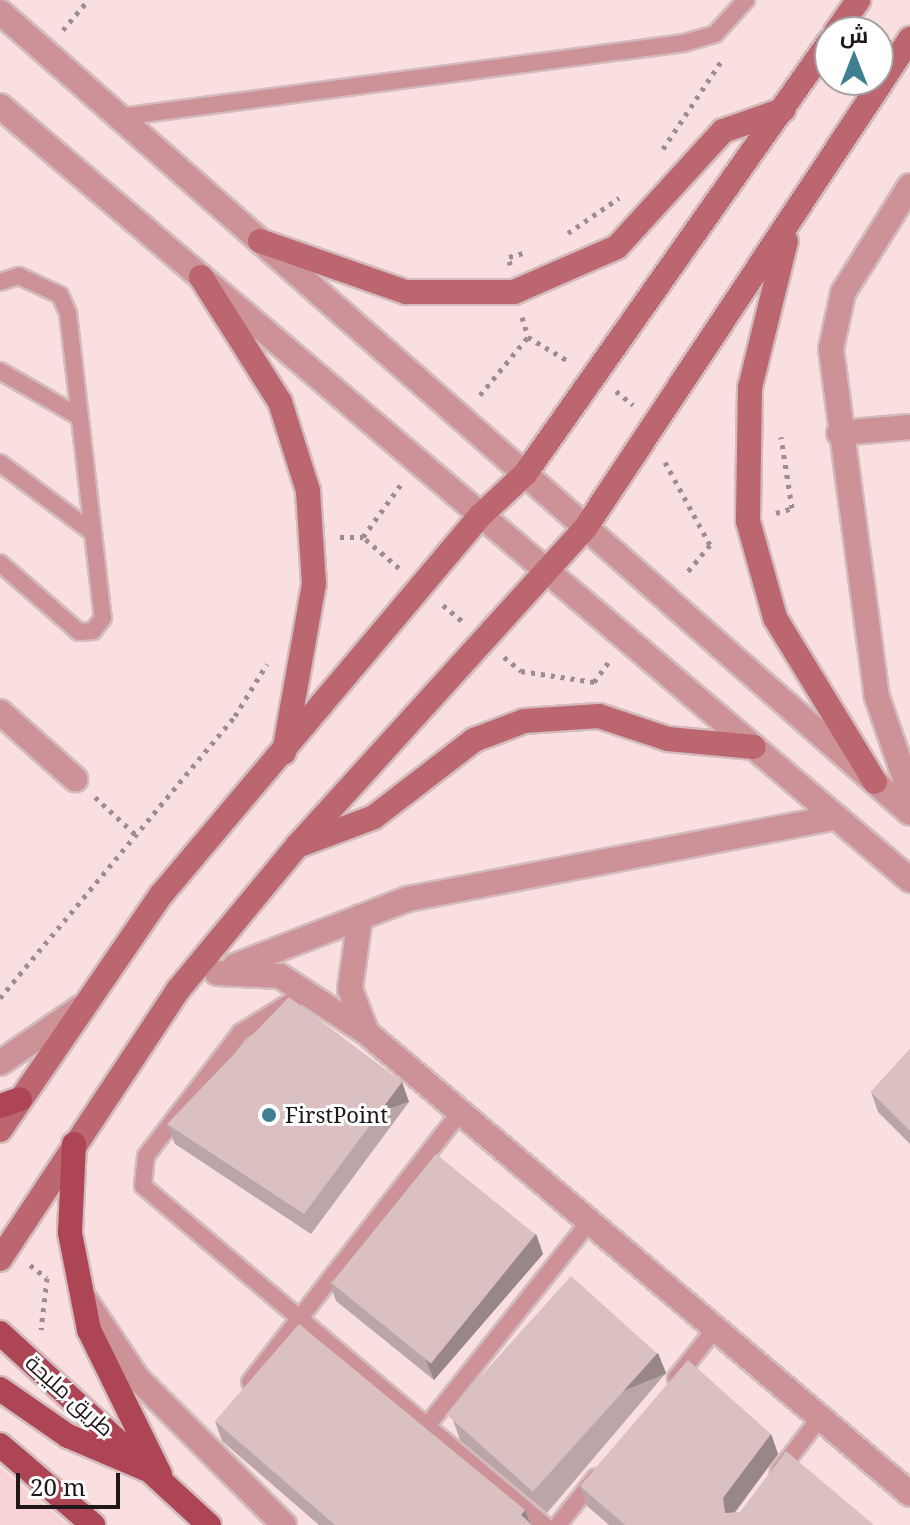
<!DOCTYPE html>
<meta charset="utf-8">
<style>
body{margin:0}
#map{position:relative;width:910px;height:1525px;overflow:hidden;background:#fadfe1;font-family:"Noto Serif",Cairo,serif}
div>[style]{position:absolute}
.built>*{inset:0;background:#f6d2d4}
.path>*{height:5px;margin-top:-2.5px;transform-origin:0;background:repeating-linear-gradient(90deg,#a08c8e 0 4px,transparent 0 10px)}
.roads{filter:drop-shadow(2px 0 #d3bbbd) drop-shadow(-2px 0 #d3bbbd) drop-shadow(0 2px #d3bbbd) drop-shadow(0 -2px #d3bbbd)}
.service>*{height:16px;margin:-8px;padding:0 8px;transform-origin:8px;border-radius:8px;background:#cd9297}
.minor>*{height:24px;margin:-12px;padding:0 12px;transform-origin:12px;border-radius:12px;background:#cd9297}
.tertiary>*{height:24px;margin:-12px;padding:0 12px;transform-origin:12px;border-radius:12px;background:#cd9297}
.secondary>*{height:24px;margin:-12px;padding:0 12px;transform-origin:12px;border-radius:12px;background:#bc6770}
.primary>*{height:24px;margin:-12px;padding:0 12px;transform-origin:12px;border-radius:12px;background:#ad4555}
.wall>*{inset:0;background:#bba5a6}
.shaded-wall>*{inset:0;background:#998687;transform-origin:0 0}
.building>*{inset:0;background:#dac0c1;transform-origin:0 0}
.dots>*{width:22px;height:22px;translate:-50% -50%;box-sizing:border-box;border:4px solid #fff;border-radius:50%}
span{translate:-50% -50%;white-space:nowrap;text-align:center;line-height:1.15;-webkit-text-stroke:6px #fff;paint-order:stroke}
.poi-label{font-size:22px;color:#201718}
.left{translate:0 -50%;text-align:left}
.street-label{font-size:22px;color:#201718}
.north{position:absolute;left:814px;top:16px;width:80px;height:80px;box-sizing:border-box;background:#fff;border:2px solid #a6a2a3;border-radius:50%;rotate:0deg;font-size:22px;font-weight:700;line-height:32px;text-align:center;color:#201718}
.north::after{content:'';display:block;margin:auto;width:28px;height:36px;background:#407e94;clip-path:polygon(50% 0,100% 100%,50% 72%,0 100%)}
.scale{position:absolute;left:16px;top:1473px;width:104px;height:36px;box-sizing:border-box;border:4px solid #201718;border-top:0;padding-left:10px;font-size:24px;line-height:28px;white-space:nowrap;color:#201718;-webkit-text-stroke:6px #fff;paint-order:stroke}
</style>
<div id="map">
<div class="built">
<i style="clip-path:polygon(0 1468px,68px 1525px,0 1525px)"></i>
</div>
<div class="path">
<i style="left:63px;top:30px;width:39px;rotate:-50deg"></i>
<i style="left:663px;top:149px;width:110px;rotate:-56.5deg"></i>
<i style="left:568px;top:233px;width:62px;rotate:-34.5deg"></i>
<i style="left:510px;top:265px;width:8px;rotate:-97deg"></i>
<i style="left:509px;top:257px;width:15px;rotate:-16deg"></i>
<i style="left:522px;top:317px;width:21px;rotate:73deg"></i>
<i style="left:528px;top:337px;width:49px;rotate:30.8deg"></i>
<i style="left:616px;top:391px;width:22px;rotate:39deg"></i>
<i style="left:480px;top:395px;width:75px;rotate:-50.4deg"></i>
<i style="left:665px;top:462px;width:94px;rotate:61.5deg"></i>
<i style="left:710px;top:545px;width:40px;rotate:130deg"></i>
<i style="left:776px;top:513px;width:17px;rotate:-17deg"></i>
<i style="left:792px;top:508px;width:72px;rotate:-98.8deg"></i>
<i style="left:340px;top:537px;width:23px"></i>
<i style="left:399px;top:568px;width:48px;rotate:-139.3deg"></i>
<i style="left:363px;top:537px;width:67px;rotate:-54.2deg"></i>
<i style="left:443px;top:605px;width:26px;rotate:40deg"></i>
<i style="left:504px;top:657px;width:22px;rotate:39deg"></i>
<i style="left:521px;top:671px;width:74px;rotate:8.6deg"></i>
<i style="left:594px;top:682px;width:26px;rotate:-54deg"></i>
<i style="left:95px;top:797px;width:56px;rotate:42.8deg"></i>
<i style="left:0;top:998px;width:367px;rotate:-50.2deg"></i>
<i style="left:235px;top:716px;width:61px;rotate:-58.4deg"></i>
<i style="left:30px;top:1265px;width:21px;rotate:37deg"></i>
<i style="left:47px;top:1278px;width:52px;rotate:96.6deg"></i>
</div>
<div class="roads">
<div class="service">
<i style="left:120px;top:117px;width:569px;rotate:-7.47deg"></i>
<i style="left:684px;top:43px;width:32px;rotate:-16deg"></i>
<i style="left:715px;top:34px;width:46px;rotate:-47.6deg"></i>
<i style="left:0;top:282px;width:20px;rotate:-18deg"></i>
<i style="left:19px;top:276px;width:45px;rotate:24.9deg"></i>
<i style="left:60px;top:295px;width:20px;rotate:66deg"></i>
<i style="left:68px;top:313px;width:307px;rotate:83.5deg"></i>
<i style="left:103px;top:618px;width:16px;rotate:128deg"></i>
<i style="left:93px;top:631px;width:14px;rotate:176deg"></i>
<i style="left:79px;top:632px;width:105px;rotate:-138.9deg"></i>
<i style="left:0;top:371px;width:90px;rotate:30deg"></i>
<i style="left:0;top:463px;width:114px;rotate:36.8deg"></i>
<i style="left:308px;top:991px;width:79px;rotate:148.5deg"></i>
<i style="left:241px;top:1032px;width:156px;rotate:127.5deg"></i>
<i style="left:146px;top:1156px;width:30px;rotate:96deg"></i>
<i style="left:143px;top:1186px;width:525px;rotate:40.21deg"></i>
<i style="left:676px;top:1378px;width:63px;rotate:-51.5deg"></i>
<i style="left:250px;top:1382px;width:342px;rotate:-52.1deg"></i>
<i style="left:426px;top:1427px;width:263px;rotate:-51.5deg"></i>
<i style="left:779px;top:1471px;width:66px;rotate:-52.4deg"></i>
<i style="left:558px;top:1525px;width:61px;rotate:-51.6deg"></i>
</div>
<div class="minor">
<i style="left:910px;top:186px;width:126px;rotate:122.1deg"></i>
<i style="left:843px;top:293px;width:57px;rotate:102.1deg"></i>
<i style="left:831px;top:349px;width:351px;rotate:82.5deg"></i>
<i style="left:877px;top:697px;width:102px;rotate:71deg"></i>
<i style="left:839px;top:433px;width:71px;rotate:-4.8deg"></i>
<i style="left:0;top:712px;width:101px;rotate:41.8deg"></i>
<i style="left:360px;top:917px;width:73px;rotate:97.9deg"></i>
<i style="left:350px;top:989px;width:45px;rotate:69.1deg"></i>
<i style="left:235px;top:966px;width:186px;rotate:-21.2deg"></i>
<i style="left:408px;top:899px;width:436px;rotate:-10.8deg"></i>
<i style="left:217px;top:973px;width:63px;rotate:2.7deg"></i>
<i style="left:280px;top:976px;width:104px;rotate:33.2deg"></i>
<i style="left:367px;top:1033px;width:712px;rotate:40.33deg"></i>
</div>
<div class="tertiary">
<i style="left:0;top:12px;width:1212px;rotate:41.35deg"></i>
<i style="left:0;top:106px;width:1195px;rotate:40.38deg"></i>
<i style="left:0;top:1063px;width:97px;rotate:-34.5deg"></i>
<i style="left:83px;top:1297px;width:97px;rotate:56.3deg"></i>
<i style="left:137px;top:1378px;width:208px;rotate:45deg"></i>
</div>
<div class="secondary">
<i style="left:836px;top:32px;width:39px;rotate:-55deg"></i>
<i style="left:260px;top:241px;width:155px;rotate:19.3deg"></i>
<i style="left:406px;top:292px;width:108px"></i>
<i style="left:514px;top:292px;width:112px;rotate:-23.6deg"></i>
<i style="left:617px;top:247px;width:157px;rotate:-47.6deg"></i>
<i style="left:723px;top:131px;width:64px;rotate:-19.3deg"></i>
<i style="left:786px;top:241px;width:151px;rotate:103.8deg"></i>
<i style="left:750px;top:388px;width:133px;rotate:90.9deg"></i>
<i style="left:748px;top:521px;width:101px;rotate:74.4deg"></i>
<i style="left:775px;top:618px;width:192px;rotate:58.6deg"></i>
<i style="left:201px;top:277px;width:148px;rotate:57.7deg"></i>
<i style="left:280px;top:402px;width:93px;rotate:72.5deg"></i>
<i style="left:308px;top:491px;width:93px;rotate:86.3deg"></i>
<i style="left:314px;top:584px;width:171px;rotate:100.1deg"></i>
<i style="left:297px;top:846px;width:82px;rotate:-20.6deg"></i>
<i style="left:374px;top:817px;width:126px;rotate:-37.6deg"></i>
<i style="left:474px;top:740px;width:53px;rotate:-20.8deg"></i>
<i style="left:524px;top:721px;width:75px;rotate:-3.8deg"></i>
<i style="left:599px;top:716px;width:73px;rotate:18.4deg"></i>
<i style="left:668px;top:739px;width:86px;rotate:5.3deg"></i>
<i style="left:0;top:1130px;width:285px;rotate:-55.6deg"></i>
<i style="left:161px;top:895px;width:497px;rotate:-49.9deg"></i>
<i style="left:481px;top:515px;width:60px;rotate:-43deg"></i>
<i style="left:525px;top:474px;width:530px;rotate:-54.84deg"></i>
<i style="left:0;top:1259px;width:323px;rotate:-56.5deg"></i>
<i style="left:178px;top:990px;width:187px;rotate:-50.4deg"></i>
<i style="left:297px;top:846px;width:430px;rotate:-47.8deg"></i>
<i style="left:586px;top:527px;width:586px;rotate:-56.42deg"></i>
</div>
<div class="primary">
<i style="left:0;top:1106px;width:21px;rotate:-19deg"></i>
<i style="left:74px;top:1144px;width:89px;rotate:92.6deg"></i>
<i style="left:70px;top:1233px;width:99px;rotate:78.9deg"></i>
<i style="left:89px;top:1330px;width:161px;rotate:63.8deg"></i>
<i style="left:0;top:1333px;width:284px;rotate:42.6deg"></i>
<i style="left:0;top:1389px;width:83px;rotate:34.7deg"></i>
<i style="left:68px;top:1436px;width:85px;rotate:22.9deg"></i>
<i style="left:0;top:1445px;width:123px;rotate:40.7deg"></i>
</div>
</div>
<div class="wall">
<i style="clip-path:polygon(910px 1049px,910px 1144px,878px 1112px,871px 1092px)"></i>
<i style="clip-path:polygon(402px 1082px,409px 1102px,311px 1234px,175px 1144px,167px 1124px)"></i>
<i style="clip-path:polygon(536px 1234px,543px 1254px,434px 1380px,336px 1301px,329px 1281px)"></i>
<i style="clip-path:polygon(666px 1373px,547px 1513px,460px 1440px,453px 1420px)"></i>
<i style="clip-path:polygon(215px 1421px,525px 1510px,532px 1525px,319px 1525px,222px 1441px)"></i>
<i style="clip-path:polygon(771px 1434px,778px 1454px,735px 1513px,874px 1525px,609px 1525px,587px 1506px,580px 1486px)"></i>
</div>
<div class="shaded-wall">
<i style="left:402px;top:1082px;width:21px;height:164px;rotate:71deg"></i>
<i style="clip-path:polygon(536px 1234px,543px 1254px,434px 1380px,426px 1360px)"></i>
<i style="left:658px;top:1353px;width:22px;height:184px;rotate:68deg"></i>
<i style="clip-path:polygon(771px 1434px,778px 1454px,730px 1518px,725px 1513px,723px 1498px)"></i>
<i style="clip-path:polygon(525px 1510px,531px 1525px,521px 1515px)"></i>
</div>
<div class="building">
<i style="clip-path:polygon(289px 997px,402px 1082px,304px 1214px,167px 1124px)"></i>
<i style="clip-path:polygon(910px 1049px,910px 1131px,871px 1092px)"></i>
<i style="left:436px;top:1154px;width:128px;height:166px;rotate:39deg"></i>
<i style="left:571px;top:1276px;width:116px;height:186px;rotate:42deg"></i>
<i style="clip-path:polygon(299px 1324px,525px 1510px,521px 1515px,532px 1525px,335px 1525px,215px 1421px)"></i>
<i style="clip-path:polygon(688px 1360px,771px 1434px,723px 1498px,725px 1513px,740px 1512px,786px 1451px,874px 1525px,625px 1525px,580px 1486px)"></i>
</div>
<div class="dots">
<i style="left:269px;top:1115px;background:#407e94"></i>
</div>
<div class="poi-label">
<span class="left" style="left:285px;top:1115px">FirstPoint</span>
</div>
<div class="street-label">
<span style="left:70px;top:1395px;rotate:42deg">طريق مليحة</span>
</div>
<div class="north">ش</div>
<div class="scale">20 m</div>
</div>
